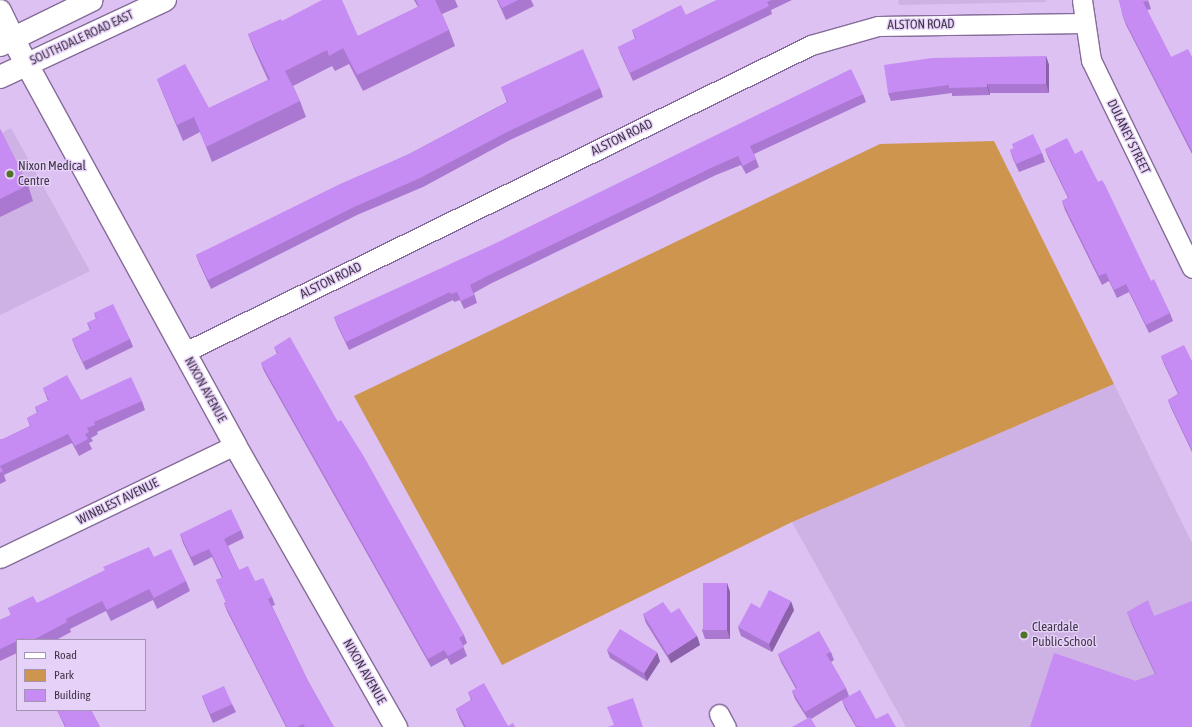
<!DOCTYPE html>
<style>
body{margin:0}
#map{position:relative;width:1192px;height:727px;overflow:hidden;background:#dcc1f2;font-family:"Asap Condensed",sans-serif}
div>[style]{position:absolute}
.built>*{inset:0;background:#ceb1e5}
.green>*{inset:0;background:#ce954f}
.roads{filter:drop-shadow(1px 0 #856c98) drop-shadow(-1px 0 #856c98) drop-shadow(0 1px #856c98) drop-shadow(0 -1px #856c98)}
.street>*{height:19px;margin:-9.5px;padding:0 9.5px;transform-origin:9.5px;border-radius:9.5px;background:#fff}
.secondary>*{height:22px;margin:-11px;padding:0 11px;transform-origin:11px;border-radius:11px;background:#fff}
.wall>*{inset:0;background:#ab78d1}
.shaded-wall>*{inset:0;background:#8b62aa}
.building>*{inset:0;background:#c78cf3;transform-origin:0 0}
.dots>*{width:11px;height:11px;translate:-50% -50%;box-sizing:border-box;border:2px solid #e6d1f8;border-radius:50%}
span{translate:-50% -50%;white-space:nowrap;text-align:center;line-height:1.15;-webkit-text-stroke:3px #e6d1f8;paint-order:stroke}
.street-label{font-size:13px;color:#42374a}
.poi-label{font-size:13px;color:#42374a}
.left{translate:0 -50%;text-align:left}
.legend{position:absolute;left:16px;top:639px;width:130px;height:72px;box-sizing:border-box;background:#e6d1f8;border:1px solid #a493b2;margin:0;padding:5px 7px;list-style:none;font-size:12px;color:#42374a}
.legend li{display:flex;align-items:center;gap:8px;height:20px}
.legend b{width:20px;border:1px solid #a493b2}
</style>
<div id="map">
<div class="built">
<i style="clip-path:polygon(898px 0,1046px 0,1046px 2px,899px 5px)"></i>
<i style="clip-path:polygon(11px 128px,90px 271px,0 315px,0 134px)"></i>
<i style="clip-path:polygon(1114px 384px,1192px 543px,1192px 727px,906px 727px,792px 522px)"></i>
</div>
<div class="green">
<i style="clip-path:polygon(994px 141px,1114px 384px,792px 522px,502px 665px,354px 396px,880px 144px)"></i>
</div>
<div class="roads">
<div class="street">
<i style="left:1082px;top:0;width:61px;rotate:81.5deg"></i>
<i style="left:1091px;top:60px;width:231px;rotate:64.1deg"></i>
<i style="left:185px;top:352px;width:697px;rotate:-26.12deg"></i>
<i style="left:811px;top:45px;width:70px;rotate:-15.8deg"></i>
<i style="left:878px;top:26px;width:206px;rotate:-0.8deg"></i>
<i style="left:0;top:558px;width:261px;rotate:-25.7deg"></i>
<i style="left:719px;top:714px;width:15px;rotate:62deg"></i>
</div>
<div class="secondary">
<i style="left:0;top:11px;width:43px;rotate:64deg"></i>
<i style="left:19px;top:50px;width:450px;rotate:61.3deg"></i>
<i style="left:235px;top:445px;width:325px;rotate:60.3deg"></i>
<i style="left:0;top:45px;width:102px;rotate:-26.1deg"></i>
<i style="left:0;top:77px;width:182px;rotate:-25deg"></i>
</div>
</div>
<div class="wall">
<i style="clip-path:polygon(414px 0,455px 0,458px 7px,442px 14px,449px 30px,455px 46px,363px 91px,349px 64px,335px 71px,332px 66px,293px 86px,300px 101px,306px 117px,212px 162px,200px 132px,183px 141px,163px 94px,157px 79px,209px 108px,268px 80px,254px 49px,248px 34px,282px 21px,358px 36px,418px 7px)"></i>
<i style="clip-path:polygon(497px 0,531px 0,534px 6px,506px 20px)"></i>
<i style="clip-path:polygon(717px 0,792px 0,771px 10px,772px 14px,633px 81px,621px 55px,618px 47px,635px 39px,632px 30px,686px 15px)"></i>
<i style="clip-path:polygon(1119px 0,1148px 0,1151px 9px,1147px 10px,1171px 57px,1192px 57px,1192px 154px,1126px 25px,1123px 17px)"></i>
<i style="clip-path:polygon(1046px 56px,1049px 65px,1049px 93px,990px 93px,990px 95px,952px 96px,952px 93px,891px 101px,888px 93px)"></i>
<i style="clip-path:polygon(501px 87px,600px 88px,603px 97px,510px 140px,423px 187px,357px 215px,211px 289px,199px 263px,196px 255px,409px 154px,507px 102px)"></i>
<i style="clip-path:polygon(863px 94px,866px 102px,754px 154px,759px 167px,746px 174px,741px 165px,716px 175px,490px 284px,474px 293px,477px 303px,464px 309px,460px 300px,454px 302px,453px 300px,349px 350px,337px 325px,334px 317px)"></i>
<i style="clip-path:polygon(0 129px,28px 185px,33px 201px,0 217px)"></i>
<i style="clip-path:polygon(1012px 144px,1042px 153px,1045px 162px,1019px 172px,1013px 159px,1010px 150px,1014px 148px)"></i>
<i style="clip-path:polygon(1045px 149px,1075px 154px,1098px 182px,1151px 281px,1170px 313px,1173px 321px,1149px 333px,1129px 292px,1117px 298px,1109px 281px,1102px 285px,1065px 210px,1062px 201px,1068px 198px,1048px 157px)"></i>
<i style="clip-path:polygon(94px 313px,130px 339px,133px 347px,86px 370px,75px 347px,72px 339px,90px 330px,87px 323px,96px 319px)"></i>
<i style="clip-path:polygon(274px 347px,338px 422px,464px 635px,467px 643px,463px 646px,467px 656px,451px 665px,447px 658px,431px 667px,264px 371px,261px 363px,277px 354px)"></i>
<i style="clip-path:polygon(1161px 356px,1192px 361px,1192px 452px,1171px 408px,1168px 400px,1178px 394px,1164px 364px)"></i>
<i style="clip-path:polygon(43px 388px,81px 400px,142px 401px,145px 410px,97px 432px,98px 434px,91px 438px,93px 441px,89px 443px,92px 449px,79px 456px,72px 443px,4px 475px,6px 481px,0 484px,0 439px,3px 439px,30px 426px,27px 418px,37px 413px,35px 407px,48px 401px)"></i>
<i style="clip-path:polygon(241px 530px,244px 538px,228px 546px,239px 570px,255px 581px,272px 597px,275px 605px,272px 606px,308px 681px,334px 727px,286px 727px,227px 611px,224px 603px,226px 602px,216px 580px,222px 578px,212px 557px,194px 566px,183px 543px,180px 534px)"></i>
<i style="clip-path:polygon(154px 557px,186px 581px,190px 591px,157px 609px,153px 600px,111px 621px,106px 611px,70px 629px,71px 632px,56px 640px,17px 640px,17px 653px,0 661px,0 620px,11px 615px,8px 608px,37px 603px)"></i>
<i style="clip-path:polygon(727px 583px,730px 592px,730px 639px,705px 639px,702px 630px)"></i>
<i style="clip-path:polygon(760px 608px,794px 610px,772px 652px,741px 636px,738px 627px)"></i>
<i style="clip-path:polygon(1127px 612px,1154px 616px,1192px 727px,1136px 681px,1155px 674px,1133px 627px)"></i>
<i style="clip-path:polygon(671px 613px,697px 636px,700px 645px,671px 663px,646px 623px,643px 614px)"></i>
<i style="clip-path:polygon(607px 650px,660px 661px,647px 681px,610px 658px)"></i>
<i style="clip-path:polygon(831px 652px,834px 660px,831px 662px,846px 688px,849px 696px,876px 719px,896px 727px,856px 727px,845px 708px,842px 700px,811px 719px,807px 718px,795px 699px,792px 691px,796px 689px,781px 662px,778px 654px)"></i>
<i style="clip-path:polygon(468px 692px,508px 726px,515px 727px,464px 727px,459px 717px,456px 709px,471px 700px)"></i>
<i style="clip-path:polygon(202px 696px,232px 704px,236px 712px,213px 723px,205px 704px)"></i>
<i style="clip-path:polygon(57px 710px,91px 710px,100px 727px,65px 727px)"></i>
</div>
<div class="shaded-wall">
<i style="clip-path:polygon(1046px 56px,1049px 65px,1049px 93px,1046px 84px)"></i>
<i style="clip-path:polygon(987px 84px,990px 93px,990px 95px,987px 87px)"></i>
<i style="clip-path:polygon(727px 583px,730px 592px,730px 639px,727px 630px)"></i>
<i style="clip-path:polygon(791px 601px,794px 610px,772px 652px,769px 644px)"></i>
<i style="clip-path:polygon(697px 636px,700px 645px,671px 663px,668px 655px)"></i>
<i style="clip-path:polygon(657px 652px,660px 661px,647px 681px,644px 673px)"></i>
</div>
<div class="building">
<i style="clip-path:polygon(322px 0,342px 0,358px 36px,419px 6px,416px 0,435px 0,449px 30px,357px 75px,343px 48px,329px 56px,327px 50px,285px 71px,300px 101px,206px 147px,194px 117px,177px 125px,157px 79px,185px 64px,209px 108px,270px 79px,248px 34px,281px 19px,282px 21px)"></i>
<i style="clip-path:polygon(498px 0,518px 0,502px 8px)"></i>
<i style="clip-path:polygon(717px 0,772px 0,767px 2px,769px 6px,630px 73px,618px 47px,636px 38px,632px 30px,681px 5px,686px 15px)"></i>
<i style="clip-path:polygon(1119px 0,1148px 0,1148px 1px,1143px 2px,1171px 57px,1188px 49px,1192px 57px,1192px 151px,1123px 17px)"></i>
<i style="clip-path:polygon(583px 49px,600px 88px,507px 132px,420px 178px,354px 207px,208px 280px,196px 255px,340px 184px,409px 154px,508px 102px,501px 87px)"></i>
<i style="clip-path:polygon(1046px 56px,1046px 84px,987px 84px,987px 87px,949px 88px,949px 85px,888px 93px,884px 65px,932px 58px)"></i>
<i style="clip-path:polygon(851px 69px,863px 94px,750px 146px,756px 159px,743px 166px,738px 156px,713px 167px,487px 276px,470px 285px,474px 295px,461px 301px,457px 292px,451px 294px,450px 292px,346px 342px,334px 317px,494px 244px)"></i>
<i style="clip-path:polygon(0 129px,28px 185px,0 199px)"></i>
<i style="clip-path:polygon(1033px 134px,1042px 153px,1016px 164px,1010px 150px,1014px 148px,1012px 144px)"></i>
<i style="clip-path:polygon(1067px 138px,1075px 154px,1082px 150px,1098px 182px,1102px 180px,1105px 185px,1151px 281px,1154px 279px,1170px 313px,1146px 325px,1126px 284px,1114px 290px,1106px 273px,1099px 276px,1062px 201px,1069px 198px,1045px 149px)"></i>
<i style="clip-path:polygon(113px 304px,130px 339px,83px 362px,72px 339px,91px 329px,87px 323px,97px 318px,94px 313px)"></i>
<i style="clip-path:polygon(290px 337px,338px 422px,341px 420px,363px 455px,464px 635px,459px 638px,464px 647px,448px 656px,444px 650px,428px 659px,261px 363px,278px 353px,274px 347px)"></i>
<i style="clip-path:polygon(1184px 345px,1192px 361px,1192px 450px,1168px 400px,1179px 394px,1161px 356px)"></i>
<i style="clip-path:polygon(67px 375px,81px 400px,131px 377px,142px 401px,94px 422px,95px 425px,87px 428px,89px 432px,85px 434px,88px 439px,75px 446px,68px 434px,0 466px,3px 471px,0 473px,0 439px,3px 439px,31px 426px,27px 418px,38px 412px,35px 407px,49px 400px,43px 388px)"></i>
<i style="clip-path:polygon(231px 509px,241px 530px,224px 539px,239px 570px,248px 566px,255px 581px,263px 578px,272px 597px,268px 599px,308px 681px,334px 727px,305px 727px,303px 724px,297px 727px,287px 727px,224px 603px,226px 602px,216px 580px,223px 577px,209px 549px,191px 557px,180px 534px)"></i>
<i style="clip-path:polygon(149px 547px,154px 557px,171px 549px,186px 581px,154px 598px,149px 589px,107px 610px,102px 601px,66px 619px,67px 622px,33px 640px,24px 640px,23px 638px,19px 640px,17px 640px,17px 641px,0 649px,0 620px,11px 615px,8px 608px,33px 596px,37px 603px,105px 570px,103px 567px)"></i>
<i style="left:703px;top:583px;width:24px;height:47px"></i>
<i style="clip-path:polygon(769px 590px,791px 601px,769px 644px,738px 627px,751px 603px,760px 608px)"></i>
<i style="clip-path:polygon(1148px 600px,1154px 616px,1192px 601px,1192px 727px,1030px 727px,1054px 653px,1136px 681px,1156px 674px,1127px 612px)"></i>
<i style="clip-path:polygon(663px 602px,671px 613px,679px 608px,697px 636px,668px 655px,643px 614px)"></i>
<i style="left:620px;top:629px;width:44px;height:25px;rotate:32deg"></i>
<i style="clip-path:polygon(819px 631px,831px 652px,826px 654px,846px 688px,805px 712px,792px 691px,797px 688px,778px 654px)"></i>
<i style="clip-path:polygon(484px 683px,508px 726px,513px 723px,515px 727px,466px 727px,456px 709px,472px 700px,468px 692px)"></i>
<i style="left:224px;top:686px;width:20px;height:24px;rotate:66deg"></i>
<i style="clip-path:polygon(860px 690px,876px 719px,888px 713px,896px 727px,861px 727px,860px 726px,857px 727px,842px 700px)"></i>
<i style="clip-path:polygon(633px 698px,643px 727px,607px 727px,614px 725px,607px 707px)"></i>
<i style="clip-path:polygon(57px 710px,91px 710px,100px 727px,66px 727px)"></i>
<i style="clip-path:polygon(810px 717px,816px 727px,792px 727px)"></i>
</div>
<div class="dots">
<i style="left:10px;top:174px;background:#517229"></i>
<i style="left:1024px;top:635px;background:#517229"></i>
</div>
<div class="street-label">
<span style="left:921px;top:25px;rotate:-1deg">ALSTON ROAD</span>
<span style="left:82px;top:38px;rotate:-25deg">SOUTHDALE ROAD EAST</span>
<span style="left:1128px;top:137px;rotate:64deg">DULANEY STREET</span>
<span style="left:622px;top:138px;rotate:-26deg">ALSTON ROAD</span>
<span style="left:331px;top:281px;rotate:-26deg">ALSTON ROAD</span>
<span style="left:205px;top:390px;rotate:61deg">NIXON AVENUE</span>
<span style="left:118px;top:502px;rotate:-26deg">WINBLEST AVENUE</span>
<span style="left:364px;top:672px;rotate:60deg">NIXON AVENUE</span>
</div>
<div class="poi-label">
<span class="left" style="left:18px;top:174px">Nixon Medical<br>Centre</span>
<span class="left" style="left:1032px;top:635px">Cleardale<br>Public School</span>
</div>
<ul class="legend">
<li><b style="height:5px;background:#fff"></b>Road</li>
<li><b style="height:11px;background:#ce954f"></b>Park</li>
<li><b style="height:11px;background:#c78cf3"></b>Building</li>
</ul>
</div>
